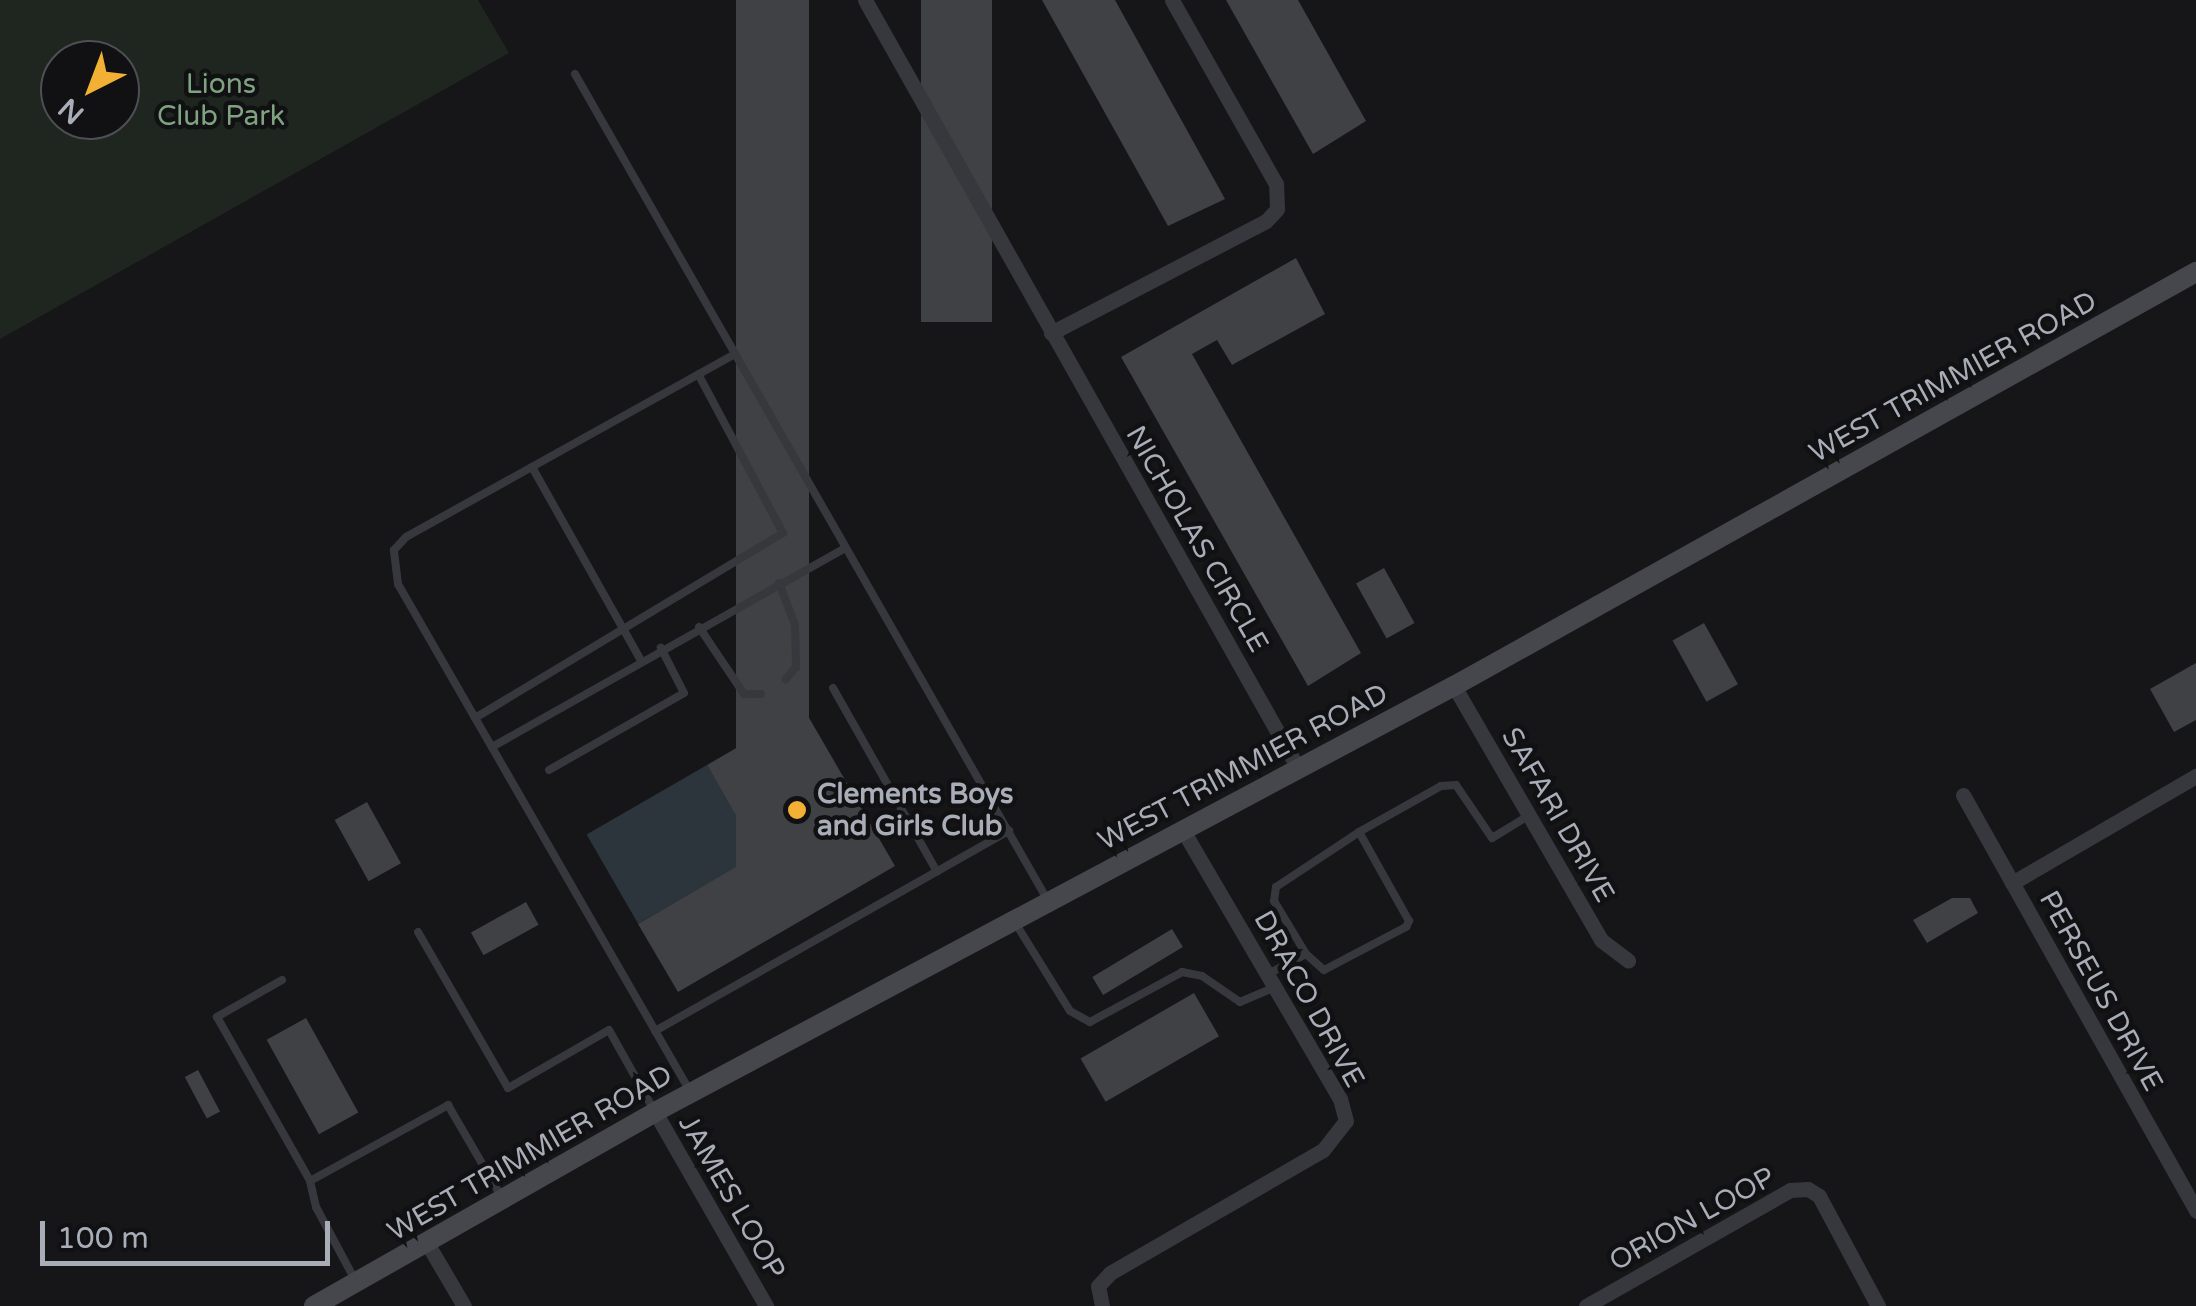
<!DOCTYPE html>
<style>
body{margin:0}
#map{position:relative;width:2196px;height:1306px;overflow:hidden;background:#161618;font-family:"Varela Round",sans-serif}
div>[style]{position:absolute}
.green>*{inset:0;background:#1e261f}
.water>*{inset:0;background:#2c353c;transform-origin:0 0}
.building>*{inset:0;background:#404145;transform-origin:0 0}
.lane>*{height:8px;margin:-4px;padding:0 4px;transform-origin:4px;border-radius:4px;background:#37383d}
.street>*{height:15px;margin:-7.5px;padding:0 7.5px;transform-origin:7.5px;border-radius:7.5px;background:#37383d}
.secondary>*{height:20px;margin:-10px;padding:0 10px;transform-origin:10px;border-radius:10px;background:#45474d}
.dots>*{width:28px;height:28px;translate:-50% -50%;box-sizing:border-box;border:5px solid #111113;border-radius:50%}
span{translate:-50% -50%;white-space:nowrap;text-align:center;line-height:1.15;-webkit-text-stroke:9px #111113;paint-order:stroke}
.park-label{font-size:28px;color:#7fa381}
.street-label{font-size:28px;color:#a8adb8}
.poi-label{font-size:28px;color:#a8adb8;font-weight:700}
.left{translate:0 -50%;text-align:left}
.north{position:absolute;left:40px;top:40px;width:100px;height:100px;box-sizing:border-box;background:#111113;border:2px solid #4d4f55;border-radius:50%;rotate:222deg;font-size:28px;font-weight:700;line-height:40px;text-align:center;color:#a8adb8}
.north::after{content:'';display:block;margin:auto;width:35px;height:45px;background:#f2b134;clip-path:polygon(50% 0,100% 100%,50% 72%,0 100%)}
.scale{position:absolute;left:40px;top:1221px;width:290px;height:45px;box-sizing:border-box;border:5px solid #a8adb8;border-top:0;padding-left:12px;font-size:30px;line-height:35px;white-space:nowrap;color:#a8adb8;-webkit-text-stroke:8px #111113;paint-order:stroke}
</style>
<div id="map">
<div class="green">
<i style="clip-path:polygon(evenodd,0 0,478px 0,509px 53px,0 339px,0 0,60px 60px,120px 60px,120px 120px,60px 120px,60px 60px)"></i>
</div>
<div class="water">
<i style="left:707px;top:765px;width:103px;height:139px;rotate:60deg"></i>
</div>
<div class="building">
<i style="left:736px;top:0;width:73px;height:879px"></i>
<i style="left:921px;top:0;width:71px;height:322px"></i>
<i style="clip-path:polygon(1042px 0,1115px 0,1225px 199px,1168px 226px)"></i>
<i style="clip-path:polygon(1226px 0,1298px 0,1366px 121px,1313px 154px)"></i>
<i style="clip-path:polygon(1296px 258px,1325px 314px,1232px 365px,1217px 340px,1192px 354px,1361px 653px,1308px 686px,1121px 357px)"></i>
<i style="left:1384px;top:568px;width:63px;height:32px;rotate:61deg"></i>
<i style="left:1704px;top:623px;width:70px;height:36px;rotate:61deg"></i>
<i style="clip-path:polygon(2196px 663px,2196px 720px,2174px 732px,2150px 689px)"></i>
<i style="clip-path:polygon(778px 665px,779px 682px,790px 685px,895px 866px,678px 992px,638px 924px,758px 854px,707px 765px,778px 724px,764px 700px,767px 689px,752px 680px)"></i>
<i style="left:367px;top:802px;width:70px;height:37px;rotate:61deg"></i>
<i style="clip-path:polygon(1952px 898px,1970px 898px,1978px 913px,1927px 943px,1913px 920px)"></i>
<i style="left:526px;top:902px;width:26px;height:63px;rotate:61deg"></i>
<i style="left:1172px;top:929px;width:21px;height:93px;rotate:59deg"></i>
<i style="left:1194px;top:993px;width:50px;height:131px;rotate:60deg"></i>
<i style="left:306px;top:1018px;width:108px;height:45px;rotate:61deg"></i>
<i style="left:198px;top:1070px;width:47px;height:15px;rotate:62deg"></i>
</div>
<div class="lane">
<i style="left:575px;top:74px;width:950px;rotate:60.23deg"></i>
<i style="left:532px;top:467px;width:220px;rotate:60.6deg"></i>
<i style="left:779px;top:583px;width:45px;rotate:69.1deg"></i>
<i style="left:795px;top:625px;width:42px;rotate:88.6deg"></i>
<i style="left:796px;top:667px;width:16px;rotate:130deg"></i>
<i style="left:699px;top:627px;width:81px;rotate:56.1deg"></i>
<i style="left:744px;top:694px;width:17px"></i>
<i style="left:833px;top:688px;width:211px;rotate:60.5deg"></i>
<i style="left:475px;top:718px;width:359px;rotate:-31deg"></i>
<i style="left:783px;top:533px;width:180px;rotate:-118.1deg"></i>
<i style="left:492px;top:747px;width:403px;rotate:-29.4deg"></i>
<i style="left:549px;top:770px;width:155px;rotate:-29.7deg"></i>
<i style="left:684px;top:693px;width:51px;rotate:-117.1deg"></i>
<i style="left:1016px;top:924px;width:102px;rotate:58.2deg"></i>
<i style="left:1070px;top:1011px;width:23px;rotate:29deg"></i>
<i style="left:1090px;top:1022px;width:105px;rotate:-28.5deg"></i>
<i style="left:1182px;top:972px;width:20px;rotate:11deg"></i>
<i style="left:1202px;top:976px;width:46px;rotate:34.4deg"></i>
<i style="left:1240px;top:1002px;width:38px;rotate:-23deg"></i>
<i style="left:418px;top:932px;width:180px;rotate:60deg"></i>
<i style="left:508px;top:1088px;width:116px;rotate:-29.9deg"></i>
<i style="left:609px;top:1030px;width:94px;rotate:60.7deg"></i>
<i style="left:1306px;top:954px;width:62px;rotate:-121.1deg"></i>
<i style="left:1274px;top:901px;width:14px;rotate:-82deg"></i>
<i style="left:1276px;top:887px;width:100px;rotate:-33.5deg"></i>
<i style="left:1359px;top:832px;width:94px;rotate:-29.3deg"></i>
<i style="left:1441px;top:786px;width:15px;rotate:-4deg"></i>
<i style="left:1456px;top:785px;width:64px;rotate:55.8deg"></i>
<i style="left:1492px;top:838px;width:42px;rotate:-31.4deg"></i>
<i style="left:1268px;top:974px;width:43px;rotate:-27.8deg"></i>
<i style="left:1306px;top:954px;width:24px;rotate:42deg"></i>
<i style="left:1324px;top:970px;width:93px;rotate:-27.7deg"></i>
<i style="left:1406px;top:927px;width:7px;rotate:-63deg"></i>
<i style="left:1409px;top:921px;width:102px;rotate:-119.3deg"></i>
<i style="left:282px;top:980px;width:75px;rotate:150.4deg"></i>
<i style="left:217px;top:1017px;width:189px;rotate:60.4deg"></i>
<i style="left:310px;top:1181px;width:27px;rotate:77deg"></i>
<i style="left:316px;top:1207px;width:85px;rotate:61.9deg"></i>
<i style="left:655px;top:1031px;width:407px;rotate:-29.5deg"></i>
<i style="left:691px;top:1093px;width:587px;rotate:-119.93deg"></i>
<i style="left:398px;top:584px;width:34px;rotate:-97deg"></i>
<i style="left:394px;top:550px;width:18px;rotate:-47deg"></i>
<i style="left:406px;top:537px;width:376px;rotate:-29.1deg"></i>
<i style="left:310px;top:1181px;width:158px;rotate:-28.8deg"></i>
<i style="left:448px;top:1105px;width:105px;rotate:59.8deg"></i>
</div>
<div class="street">
<i style="left:865px;top:0;width:884px;rotate:60.59deg"></i>
<i style="left:1051px;top:333px;width:242px;rotate:-27.5deg"></i>
<i style="left:1266px;top:221px;width:16px;rotate:-47deg"></i>
<i style="left:1277px;top:209px;width:25px;rotate:-92deg"></i>
<i style="left:1276px;top:184px;width:211px;rotate:-119.5deg"></i>
<i style="left:1454px;top:686px;width:293px;rotate:59.9deg"></i>
<i style="left:1601px;top:940px;width:34px;rotate:37deg"></i>
<i style="left:1963px;top:795px;width:477px;rotate:60.7deg"></i>
<i style="left:2012px;top:883px;width:213px;rotate:-30.2deg"></i>
<i style="left:655px;top:1112px;width:224px;rotate:60.2deg"></i>
<i style="left:427px;top:1243px;width:73px;rotate:59.6deg"></i>
<i style="left:1102px;top:1306px;width:20px;rotate:-101deg"></i>
<i style="left:1098px;top:1286px;width:18px;rotate:-47deg"></i>
<i style="left:1110px;top:1273px;width:246px;rotate:-30deg"></i>
<i style="left:1323px;top:1150px;width:37px;rotate:-52deg"></i>
<i style="left:1346px;top:1121px;width:23px;rotate:-105deg"></i>
<i style="left:1340px;top:1099px;width:309px;rotate:-120.3deg"></i>
<i style="left:1586px;top:1306px;width:235px;rotate:-29.6deg"></i>
<i style="left:1790px;top:1190px;width:18px;rotate:-3deg"></i>
<i style="left:1808px;top:1189px;width:13px;rotate:32deg"></i>
<i style="left:1819px;top:1196px;width:125px;rotate:61.8deg"></i>
</div>
<div class="secondary">
<i style="left:314px;top:1306px;width:392px;rotate:-29.6deg"></i>
<i style="left:655px;top:1112px;width:905px;rotate:-28.07deg"></i>
<i style="left:1454px;top:686px;width:850px;rotate:-29.16deg"></i>
</div>
<div class="dots">
<i style="left:797px;top:810px;background:#f2b134"></i>
</div>
<div class="park-label">
<span style="left:221px;top:100px">Lions<br>Club Park</span>
</div>
<div class="street-label">
<span style="left:1953px;top:377px;rotate:-29deg">WEST TRIMMIER ROAD</span>
<span style="left:1197px;top:539px;rotate:60deg">NICHOLAS CIRCLE</span>
<span style="left:1243px;top:767px;rotate:-28deg">WEST TRIMMIER ROAD</span>
<span style="left:1558px;top:815px;rotate:60deg">SAFARI DRIVE</span>
<span style="left:2101px;top:991px;rotate:61deg">PERSEUS DRIVE</span>
<span style="left:1309px;top:999px;rotate:61deg">DRACO DRIVE</span>
<span style="left:530px;top:1153px;rotate:-30deg">WEST TRIMMIER ROAD</span>
<span style="left:732px;top:1197px;rotate:60deg">JAMES LOOP</span>
<span style="left:1692px;top:1219px;rotate:-29deg">ORION LOOP</span>
</div>
<div class="poi-label">
<span class="left" style="left:817px;top:810px">Clements Boys<br>and Girls Club</span>
</div>
<div class="north">N</div>
<div class="scale">100 m</div>
</div>
